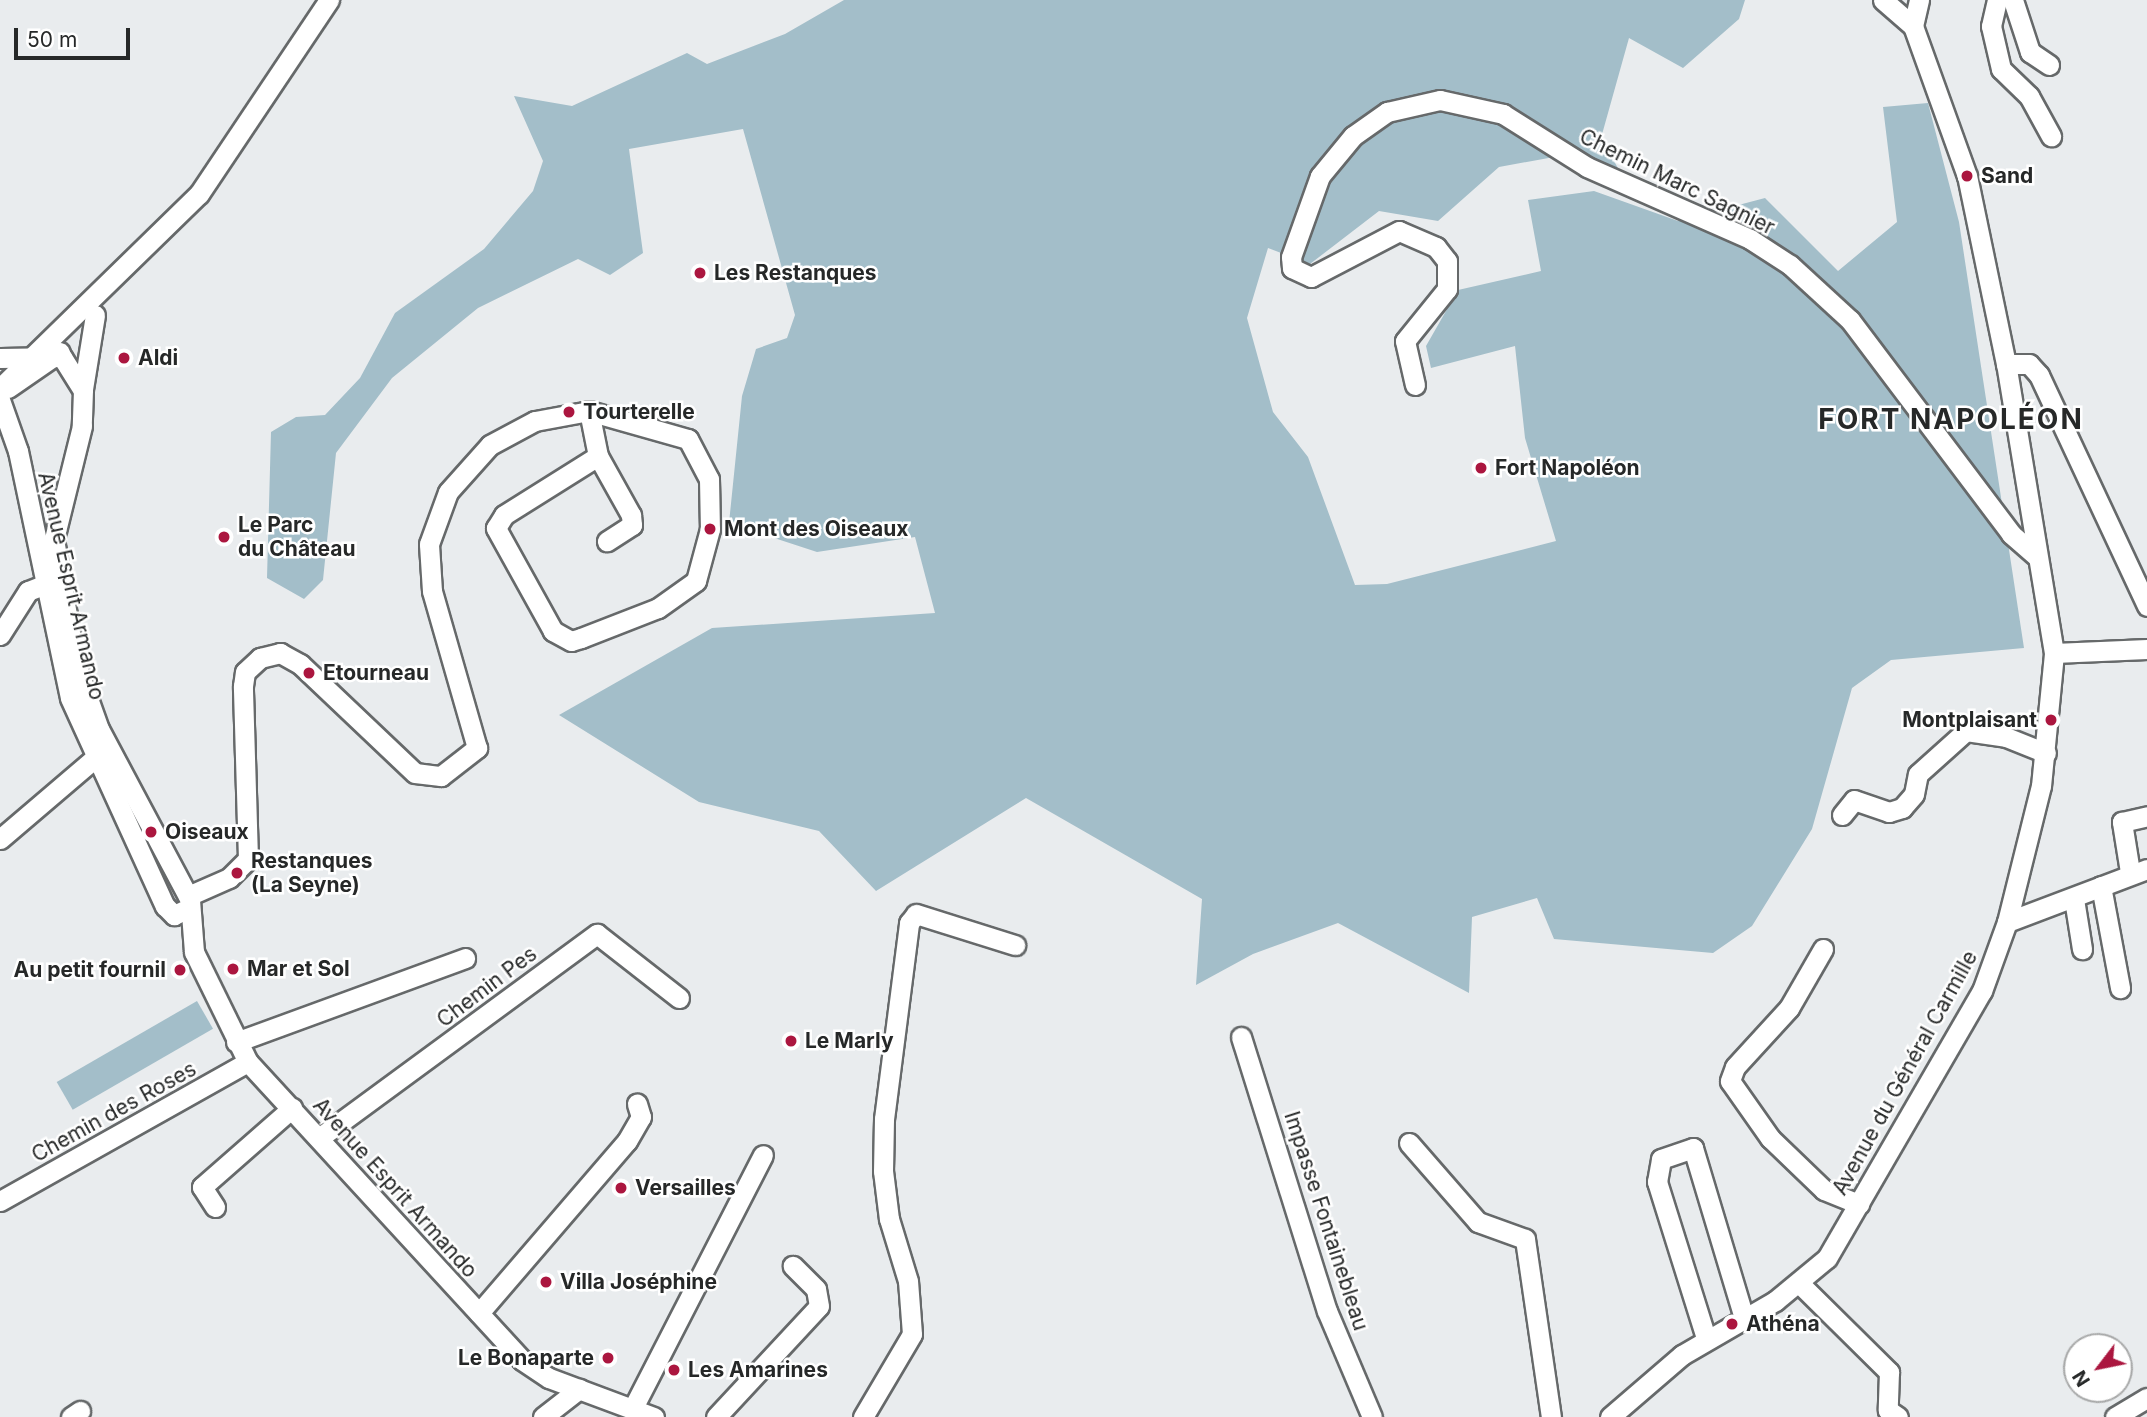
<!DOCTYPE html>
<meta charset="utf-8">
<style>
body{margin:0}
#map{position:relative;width:2147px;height:1417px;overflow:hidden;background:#e9ecee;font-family:Inter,sans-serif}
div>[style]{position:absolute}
.green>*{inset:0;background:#a3bec9;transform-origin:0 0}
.roads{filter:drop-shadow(2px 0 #66696a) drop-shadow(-2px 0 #66696a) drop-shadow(0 2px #66696a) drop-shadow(0 -2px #66696a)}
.minor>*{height:19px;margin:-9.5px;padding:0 9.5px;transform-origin:9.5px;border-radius:9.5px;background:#fff}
.dots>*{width:19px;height:19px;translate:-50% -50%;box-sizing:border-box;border:4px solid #fff;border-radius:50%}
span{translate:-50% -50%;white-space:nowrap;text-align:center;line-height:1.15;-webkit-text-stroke:5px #fff;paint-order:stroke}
.poi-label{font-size:21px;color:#262828;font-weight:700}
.left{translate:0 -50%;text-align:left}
.right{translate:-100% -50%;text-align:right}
.street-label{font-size:21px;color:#262828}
.district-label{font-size:28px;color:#262828;font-weight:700;letter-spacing:2px}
.north{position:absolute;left:2063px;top:1333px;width:70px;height:70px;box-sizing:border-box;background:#fff;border:2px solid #a8a9a9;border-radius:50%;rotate:238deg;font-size:19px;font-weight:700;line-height:28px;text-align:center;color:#262828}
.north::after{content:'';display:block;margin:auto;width:24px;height:32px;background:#ab163f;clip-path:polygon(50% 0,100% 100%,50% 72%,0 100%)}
.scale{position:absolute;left:14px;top:28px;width:116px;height:32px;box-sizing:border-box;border:4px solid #262828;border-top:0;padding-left:9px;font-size:21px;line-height:24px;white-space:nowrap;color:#262828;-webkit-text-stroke:5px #fff;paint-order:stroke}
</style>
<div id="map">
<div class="green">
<i style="clip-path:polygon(844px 0,1745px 0,1739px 19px,1683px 68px,1629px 38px,1601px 138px,1619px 170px,1613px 173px,1576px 153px,1499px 167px,1438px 221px,1379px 211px,1310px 264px,1268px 248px,1247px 318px,1273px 412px,1308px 457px,1355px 585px,1387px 584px,1556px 541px,1525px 438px,1515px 346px,1431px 368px,1426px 346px,1458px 290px,1541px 271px,1528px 200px,1594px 191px,1678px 221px,1765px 198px,1838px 271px,1897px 222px,1883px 107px,1928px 103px,1959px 222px,2024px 648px,1891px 660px,1852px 688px,1812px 829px,1752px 926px,1713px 953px,1554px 939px,1537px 898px,1472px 917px,1469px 993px,1338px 923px,1253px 954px,1196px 985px,1202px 899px,1026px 798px,876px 891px,819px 831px,699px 802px,559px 715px,712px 628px,935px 613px,915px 537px,817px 552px,729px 523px,742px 396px,756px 349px,787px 338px,795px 315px,743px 129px,629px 149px,643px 253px,610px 275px,578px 259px,478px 308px,392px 378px,336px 453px,323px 580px,304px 599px,267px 578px,271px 432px,296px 417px,325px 415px,360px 378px,395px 313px,484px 249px,533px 191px,543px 161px,514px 96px,572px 106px,687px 53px,707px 64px,785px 34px)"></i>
<i style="left:197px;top:1001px;width:32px;height:162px;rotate:60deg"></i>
</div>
<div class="roads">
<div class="minor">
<i style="left:1883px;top:0;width:40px;rotate:41deg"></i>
<i style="left:1997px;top:0;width:27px;rotate:103deg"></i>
<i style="left:1991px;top:26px;width:44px;rotate:76.9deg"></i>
<i style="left:2001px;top:69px;width:39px;rotate:44deg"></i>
<i style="left:2029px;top:96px;width:46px;rotate:61.2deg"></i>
<i style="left:2013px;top:0;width:55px;rotate:71.9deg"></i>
<i style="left:2030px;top:52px;width:23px;rotate:34deg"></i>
<i style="left:0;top:358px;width:62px;rotate:-0.9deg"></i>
<i style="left:62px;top:357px;width:39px;rotate:58deg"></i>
<i style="left:83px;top:390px;width:36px;rotate:92deg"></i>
<i style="left:82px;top:426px;width:116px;rotate:103.9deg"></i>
<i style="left:54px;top:539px;width:125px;rotate:80.3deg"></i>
<i style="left:75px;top:662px;width:71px;rotate:70.3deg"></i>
<i style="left:99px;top:729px;width:194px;rotate:62deg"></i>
<i style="left:190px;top:900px;width:52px;rotate:85.6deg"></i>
<i style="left:194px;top:952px;width:123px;rotate:63.9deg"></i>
<i style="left:248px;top:1062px;width:405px;rotate:47.4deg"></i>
<i style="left:522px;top:1360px;width:32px;rotate:34deg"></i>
<i style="left:549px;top:1378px;width:112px;rotate:20.4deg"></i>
<i style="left:2006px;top:364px;width:23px"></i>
<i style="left:2029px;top:364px;width:15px;rotate:48deg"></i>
<i style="left:2039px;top:375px;width:255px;rotate:64.9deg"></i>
<i style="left:1415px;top:385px;width:45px;rotate:-102.8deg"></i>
<i style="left:1405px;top:341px;width:67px;rotate:-51.1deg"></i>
<i style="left:1447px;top:289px;width:28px;rotate:-90deg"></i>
<i style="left:1447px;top:261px;width:18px;rotate:-128deg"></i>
<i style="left:1436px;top:247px;width:40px;rotate:-156.6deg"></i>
<i style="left:1399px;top:231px;width:99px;rotate:152.4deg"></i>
<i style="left:1311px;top:277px;width:21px;rotate:-155deg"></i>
<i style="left:1292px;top:268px;width:11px;rotate:-95deg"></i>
<i style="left:1291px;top:257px;width:86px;rotate:-70.3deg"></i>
<i style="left:1320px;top:176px;width:52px;rotate:-50.5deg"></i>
<i style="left:1353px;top:136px;width:42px;rotate:-35.2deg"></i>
<i style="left:1387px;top:112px;width:54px;rotate:-12.8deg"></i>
<i style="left:1440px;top:100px;width:65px;rotate:12.5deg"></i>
<i style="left:1503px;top:114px;width:99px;rotate:32.2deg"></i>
<i style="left:1587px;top:167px;width:178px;rotate:23.8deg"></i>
<i style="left:1750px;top:239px;width:48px;rotate:33deg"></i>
<i style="left:1790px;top:265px;width:81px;rotate:42.5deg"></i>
<i style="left:1850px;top:320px;width:268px;rotate:53deg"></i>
<i style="left:2011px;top:534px;width:35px;rotate:41deg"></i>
<i style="left:0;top:388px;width:278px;rotate:-44.3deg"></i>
<i style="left:199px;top:194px;width:234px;rotate:-56.2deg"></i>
<i style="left:8px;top:388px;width:63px;rotate:-34.7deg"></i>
<i style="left:83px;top:389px;width:75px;rotate:-80.8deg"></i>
<i style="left:0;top:400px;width:54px;rotate:70.6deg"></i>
<i style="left:18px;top:451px;width:252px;rotate:78.1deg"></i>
<i style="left:70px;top:698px;width:229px;rotate:65.5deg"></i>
<i style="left:165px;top:906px;width:13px;rotate:45deg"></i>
<i style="left:174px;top:915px;width:14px;rotate:-25deg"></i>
<i style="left:589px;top:411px;width:46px;rotate:78.7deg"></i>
<i style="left:598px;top:456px;width:68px;rotate:60.8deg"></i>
<i style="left:631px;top:515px;width:10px;rotate:84deg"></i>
<i style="left:632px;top:525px;width:30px;rotate:147deg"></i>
<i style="left:0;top:635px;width:52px;rotate:-57.5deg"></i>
<i style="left:28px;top:591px;width:17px;rotate:-21deg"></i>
<i style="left:2054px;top:653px;width:93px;rotate:-2.5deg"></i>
<i style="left:1842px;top:815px;width:19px;rotate:-51deg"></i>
<i style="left:1854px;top:800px;width:37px;rotate:19deg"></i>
<i style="left:1889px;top:812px;width:14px;rotate:-17deg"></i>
<i style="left:1902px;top:808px;width:18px;rotate:-49deg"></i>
<i style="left:1914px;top:794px;width:20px;rotate:-79deg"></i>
<i style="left:1918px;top:774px;width:64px;rotate:-41.9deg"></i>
<i style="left:1966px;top:731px;width:40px;rotate:8.5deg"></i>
<i style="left:2006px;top:737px;width:43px;rotate:21.8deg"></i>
<i style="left:0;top:839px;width:126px;rotate:-40.5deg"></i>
<i style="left:2130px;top:872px;width:51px;rotate:-99.1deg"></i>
<i style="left:2122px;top:822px;width:26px;rotate:-13deg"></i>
<i style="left:2101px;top:886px;width:104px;rotate:79.4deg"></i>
<i style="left:188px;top:896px;width:45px;rotate:-23.7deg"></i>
<i style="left:229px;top:878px;width:27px;rotate:-45deg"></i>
<i style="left:248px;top:859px;width:173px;rotate:-91.7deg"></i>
<i style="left:243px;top:686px;width:14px;rotate:-82deg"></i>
<i style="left:245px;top:672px;width:21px;rotate:-43deg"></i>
<i style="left:260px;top:658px;width:21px;rotate:-14deg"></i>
<i style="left:280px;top:653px;width:23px;rotate:29deg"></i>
<i style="left:300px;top:664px;width:158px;rotate:43.5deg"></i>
<i style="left:415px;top:773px;width:26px;rotate:7deg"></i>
<i style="left:441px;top:776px;width:46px;rotate:-37.9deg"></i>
<i style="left:477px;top:748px;width:163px;rotate:-106deg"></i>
<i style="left:432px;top:591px;width:47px;rotate:-93.7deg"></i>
<i style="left:429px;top:544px;width:55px;rotate:-69.9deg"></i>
<i style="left:448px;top:492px;width:63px;rotate:-48.2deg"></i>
<i style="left:490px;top:445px;width:51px;rotate:-28.1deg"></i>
<i style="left:535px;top:421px;width:55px;rotate:-10.5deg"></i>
<i style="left:589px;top:411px;width:103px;rotate:15.8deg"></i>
<i style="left:688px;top:439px;width:45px;rotate:62.3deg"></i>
<i style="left:709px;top:479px;width:50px;rotate:88.9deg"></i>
<i style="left:710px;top:529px;width:54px;rotate:105.1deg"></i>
<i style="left:696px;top:581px;width:47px;rotate:144.6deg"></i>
<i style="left:658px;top:608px;width:83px;rotate:158.7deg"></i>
<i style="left:581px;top:638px;width:10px;rotate:163deg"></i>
<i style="left:571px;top:641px;width:21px;rotate:-151deg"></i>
<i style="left:553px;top:631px;width:118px;rotate:-119deg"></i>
<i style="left:496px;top:528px;width:15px;rotate:-58deg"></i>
<i style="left:504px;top:515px;width:111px;rotate:-32.1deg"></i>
<i style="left:2074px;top:899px;width:51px;rotate:80.9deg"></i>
<i style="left:2007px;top:922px;width:150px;rotate:-20.7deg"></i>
<i style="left:1823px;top:949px;width:68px;rotate:120deg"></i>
<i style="left:1789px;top:1008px;width:80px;rotate:132.5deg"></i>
<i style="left:1735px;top:1067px;width:15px;rotate:110deg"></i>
<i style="left:1730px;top:1081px;width:70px;rotate:54.9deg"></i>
<i style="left:1770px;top:1138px;width:75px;rotate:43.9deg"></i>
<i style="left:1824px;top:1190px;width:38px;rotate:22deg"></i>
<i style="left:1241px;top:1037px;width:287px;rotate:72.6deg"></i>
<i style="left:1327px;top:1311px;width:115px;rotate:67deg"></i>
<i style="left:236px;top:1042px;width:244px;rotate:-20.1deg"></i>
<i style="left:319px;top:1138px;width:345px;rotate:-36.3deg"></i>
<i style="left:597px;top:934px;width:104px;rotate:38deg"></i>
<i style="left:1409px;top:1143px;width:105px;rotate:48.9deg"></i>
<i style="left:1478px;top:1222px;width:50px;rotate:19.9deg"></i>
<i style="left:1525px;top:1239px;width:180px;rotate:81.7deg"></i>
<i style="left:0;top:1201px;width:284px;rotate:-29.3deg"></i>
<i style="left:215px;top:1207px;width:24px;rotate:-123deg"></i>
<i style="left:202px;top:1187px;width:120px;rotate:-41.3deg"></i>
<i style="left:1799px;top:1283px;width:127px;rotate:44.7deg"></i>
<i style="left:1889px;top:1372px;width:38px;rotate:92deg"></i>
<i style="left:1888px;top:1410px;width:12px;rotate:35deg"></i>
<i style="left:479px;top:1313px;width:227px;rotate:-49.3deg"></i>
<i style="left:627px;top:1141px;width:28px;rotate:-60deg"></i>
<i style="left:641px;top:1117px;width:14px;rotate:-107deg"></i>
<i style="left:1706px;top:1338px;width:164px;rotate:-107.4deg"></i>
<i style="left:1657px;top:1182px;width:23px;rotate:-80deg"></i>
<i style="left:1661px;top:1159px;width:34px;rotate:-19deg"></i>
<i style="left:1693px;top:1148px;width:177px;rotate:73.3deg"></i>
<i style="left:634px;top:1406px;width:282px;rotate:-62.8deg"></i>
<i style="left:71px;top:1417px;width:11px;rotate:-34deg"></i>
<i style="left:543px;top:1417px;width:46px;rotate:-37.9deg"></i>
<i style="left:716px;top:1417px;width:151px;rotate:-47.1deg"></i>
<i style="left:819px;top:1306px;width:17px;rotate:-100deg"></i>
<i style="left:816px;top:1289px;width:33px;rotate:-135deg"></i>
<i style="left:863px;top:1417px;width:96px;rotate:-59.4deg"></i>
<i style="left:912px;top:1334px;width:53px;rotate:-94.3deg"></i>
<i style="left:908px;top:1281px;width:65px;rotate:-107deg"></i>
<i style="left:889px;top:1219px;width:48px;rotate:-97.1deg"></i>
<i style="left:883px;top:1171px;width:52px;rotate:-88.9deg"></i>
<i style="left:884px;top:1119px;width:198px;rotate:-82.7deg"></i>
<i style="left:909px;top:923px;width:11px;rotate:-52deg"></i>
<i style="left:916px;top:914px;width:104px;rotate:17.4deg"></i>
<i style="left:1610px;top:1417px;width:95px;rotate:-40.7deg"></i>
<i style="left:1682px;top:1355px;width:108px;rotate:-30.1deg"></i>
<i style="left:1775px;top:1301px;width:67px;rotate:-39.6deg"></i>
<i style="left:1827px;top:1258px;width:309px;rotate:-59.9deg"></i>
<i style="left:1982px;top:991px;width:73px;rotate:-70.1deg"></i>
<i style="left:2007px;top:922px;width:140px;rotate:-76deg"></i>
<i style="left:2041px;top:786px;width:134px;rotate:-84.4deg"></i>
<i style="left:2054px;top:653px;width:293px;rotate:-99.4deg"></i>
<i style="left:2006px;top:364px;width:192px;rotate:-101.7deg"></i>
<i style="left:1967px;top:176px;width:159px;rotate:-109.8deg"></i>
<i style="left:1913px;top:26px;width:27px;rotate:-77deg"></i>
<i style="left:2115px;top:1417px;width:37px;rotate:-31deg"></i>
</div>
</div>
<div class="dots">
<i style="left:1967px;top:176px;background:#ab163f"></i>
<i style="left:700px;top:273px;background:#ab163f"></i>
<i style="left:124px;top:358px;background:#ab163f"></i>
<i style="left:569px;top:412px;background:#ab163f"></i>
<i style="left:1481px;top:468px;background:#ab163f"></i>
<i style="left:710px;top:529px;background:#ab163f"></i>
<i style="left:224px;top:537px;background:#ab163f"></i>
<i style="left:309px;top:673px;background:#ab163f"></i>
<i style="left:2051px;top:720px;background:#ab163f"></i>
<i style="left:151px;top:832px;background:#ab163f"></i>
<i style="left:237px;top:873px;background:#ab163f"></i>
<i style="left:233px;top:969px;background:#ab163f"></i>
<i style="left:180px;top:970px;background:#ab163f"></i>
<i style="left:791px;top:1041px;background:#ab163f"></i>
<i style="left:621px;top:1188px;background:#ab163f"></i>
<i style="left:546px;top:1282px;background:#ab163f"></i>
<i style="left:1732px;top:1324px;background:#ab163f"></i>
<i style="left:608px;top:1358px;background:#ab163f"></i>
<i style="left:674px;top:1370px;background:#ab163f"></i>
</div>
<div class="poi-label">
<span class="left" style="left:1981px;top:176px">Sand</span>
<span class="left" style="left:714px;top:273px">Les Restanques</span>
<span class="left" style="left:138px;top:358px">Aldi</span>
<span class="left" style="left:583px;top:412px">Tourterelle</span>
<span class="left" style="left:1495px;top:468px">Fort Napoléon</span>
<span class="left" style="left:238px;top:537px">Le Parc<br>du Château</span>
<span class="left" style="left:724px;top:529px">Mont des Oiseaux</span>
<span class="left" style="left:323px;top:673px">Etourneau</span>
<span class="right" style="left:2037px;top:720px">Montplaisant</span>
<span class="left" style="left:165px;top:832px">Oiseaux</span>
<span class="left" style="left:251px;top:873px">Restanques<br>(La Seyne)</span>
<span class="left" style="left:247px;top:969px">Mar et Sol</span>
<span class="right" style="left:166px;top:970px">Au petit fournil</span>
<span class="left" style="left:805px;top:1041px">Le Marly</span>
<span class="left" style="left:635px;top:1188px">Versailles</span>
<span class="left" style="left:560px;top:1282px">Villa Joséphine</span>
<span class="left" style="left:1746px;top:1324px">Athéna</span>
<span class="right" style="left:594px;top:1358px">Le Bonaparte</span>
<span class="left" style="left:688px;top:1370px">Les Amarines</span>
</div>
<div class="street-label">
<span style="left:1677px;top:182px;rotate:26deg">Chemin Marc Sagnier</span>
<span style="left:71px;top:586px;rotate:77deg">Avenue Esprit Armando</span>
<span style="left:487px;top:987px;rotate:-37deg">Chemin Pes</span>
<span style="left:1905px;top:1073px;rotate:-61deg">Avenue du Général Carmille</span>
<span style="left:114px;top:1112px;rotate:-29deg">Chemin des Roses</span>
<span style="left:395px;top:1188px;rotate:48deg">Avenue Esprit Armando</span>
<span style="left:1326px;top:1221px;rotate:72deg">Impasse Fontainebleau</span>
</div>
<div class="district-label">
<span style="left:1951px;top:419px">FORT NAPOLÉON</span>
</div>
<div class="north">N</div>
<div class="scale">50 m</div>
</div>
